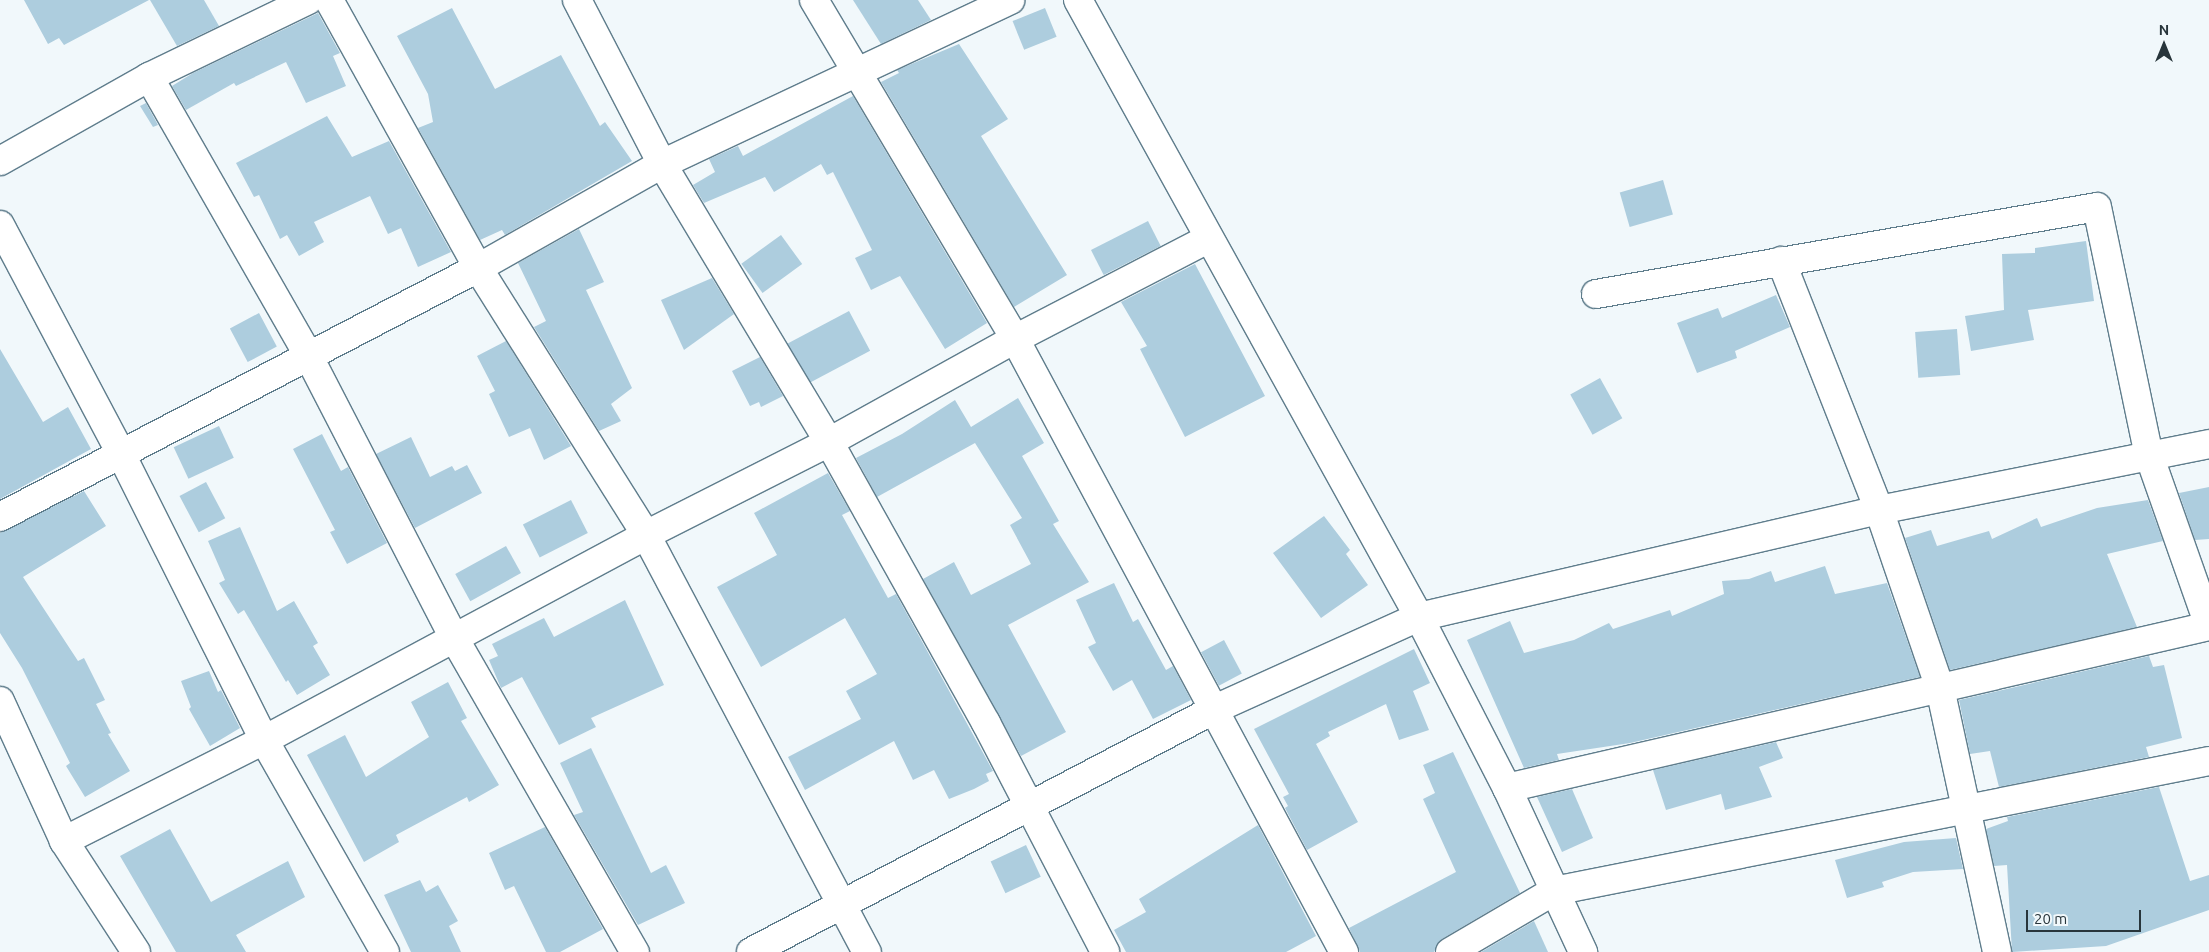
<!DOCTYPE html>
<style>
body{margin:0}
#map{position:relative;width:2209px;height:952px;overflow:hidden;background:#f1f8fb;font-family:Ubuntu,sans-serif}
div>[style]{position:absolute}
.building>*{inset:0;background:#adcdde;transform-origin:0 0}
.roads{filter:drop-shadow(1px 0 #5f7d8c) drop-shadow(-1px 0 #5f7d8c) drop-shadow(0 1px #5f7d8c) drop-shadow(0 -1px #5f7d8c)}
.street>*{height:28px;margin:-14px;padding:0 14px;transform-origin:14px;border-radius:14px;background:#fff}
span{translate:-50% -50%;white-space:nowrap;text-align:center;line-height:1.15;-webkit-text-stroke:4px #f1f8fb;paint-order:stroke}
.north{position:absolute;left:2139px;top:20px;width:50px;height:50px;-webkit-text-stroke:4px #f1f8fb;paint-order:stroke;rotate:0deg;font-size:14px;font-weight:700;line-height:20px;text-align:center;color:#28353b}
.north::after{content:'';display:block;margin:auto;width:18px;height:22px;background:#28353b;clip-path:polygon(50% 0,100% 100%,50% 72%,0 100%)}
.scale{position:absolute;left:2026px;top:910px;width:115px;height:22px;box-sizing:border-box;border:2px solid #28353b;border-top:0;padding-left:6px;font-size:15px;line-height:18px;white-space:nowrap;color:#28353b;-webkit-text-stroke:4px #f1f8fb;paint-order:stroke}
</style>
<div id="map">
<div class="building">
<i style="clip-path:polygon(24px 0,149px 0,64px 45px,59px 38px,48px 44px)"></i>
<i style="clip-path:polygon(150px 0,204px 0,219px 26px,177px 46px)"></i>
<i style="clip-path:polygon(853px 0,918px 0,931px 20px,881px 44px)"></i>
<i style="clip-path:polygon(452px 8px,495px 89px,561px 55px,600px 126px,605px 122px,632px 161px,505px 235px,502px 230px,480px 240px,418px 128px,433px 122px,428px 94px,397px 36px)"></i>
<i style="left:1045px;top:8px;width:31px;height:35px;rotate:68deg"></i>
<i style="clip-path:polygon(318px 13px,340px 53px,333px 56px,346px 86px,306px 103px,286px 62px,236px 86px,234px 83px,186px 110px,172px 86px,193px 73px)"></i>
<i style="clip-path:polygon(959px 44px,1008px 119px,981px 136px,1067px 275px,1014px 307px,881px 82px,899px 73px,897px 70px)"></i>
<i style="clip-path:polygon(853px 96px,987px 323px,945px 349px,900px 276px,871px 290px,855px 258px,872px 250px,833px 172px,827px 175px,821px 164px,774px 192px,765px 177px,704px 203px,693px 185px,715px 172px,709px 159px,738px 146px,743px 156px)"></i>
<i style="clip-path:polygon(146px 103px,158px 125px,153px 127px,140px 106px)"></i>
<i style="clip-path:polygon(327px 116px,352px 157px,389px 141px,451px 252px,418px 267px,401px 228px,388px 234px,370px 196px,314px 222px,324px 242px,299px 256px,287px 235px,280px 239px,259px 195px,254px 197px,236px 163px)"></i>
<i style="left:1663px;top:180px;width:36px;height:45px;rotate:74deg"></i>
<i style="left:1148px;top:221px;width:28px;height:64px;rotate:63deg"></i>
<i style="clip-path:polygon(579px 229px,604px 282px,586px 290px,632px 388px,611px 404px,621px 421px,599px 431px,534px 327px,546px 321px,518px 263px)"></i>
<i style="left:781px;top:235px;width:36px;height:49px;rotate:54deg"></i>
<i style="clip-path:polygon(2086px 241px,2094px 301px,2028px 310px,2034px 340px,1971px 351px,1965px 316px,2004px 310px,2002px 254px,2035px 253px,2035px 248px)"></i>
<i style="clip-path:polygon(1195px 264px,1265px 396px,1185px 437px,1140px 349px,1147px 346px,1121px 302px)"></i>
<i style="clip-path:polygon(712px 278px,734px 314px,684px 350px,661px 300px)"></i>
<i style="clip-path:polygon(1776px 295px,1790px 327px,1735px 351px,1737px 358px,1697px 373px,1677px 323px,1718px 308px,1722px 318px)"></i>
<i style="left:849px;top:311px;width:45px;height:70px;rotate:62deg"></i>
<i style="left:259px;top:313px;width:38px;height:33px;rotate:62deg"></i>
<i style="left:1957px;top:329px;width:46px;height:42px;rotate:86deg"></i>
<i style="clip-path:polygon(506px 341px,571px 446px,544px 460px,530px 428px,509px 437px,489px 394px,495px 391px,477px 356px)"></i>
<i style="clip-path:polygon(0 349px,43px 422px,68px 407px,91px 449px,0 499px)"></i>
<i style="clip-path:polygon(760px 357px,783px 396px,761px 407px,759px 402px,750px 406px,732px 371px)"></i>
<i style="left:1600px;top:378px;width:46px;height:34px;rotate:61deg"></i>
<i style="clip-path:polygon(1018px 398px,1044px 443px,1022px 456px,1059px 521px,1053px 524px,1089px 582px,1008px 625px,1066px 732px,1021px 756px,923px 579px,954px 562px,971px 595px,1031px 564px,1010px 525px,1022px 518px,975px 443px,877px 497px,856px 458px,902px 434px,955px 400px,971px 427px)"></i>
<i style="left:219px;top:426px;width:35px;height:50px;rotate:65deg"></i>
<i style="clip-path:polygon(322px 434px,341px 471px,348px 467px,387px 543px,347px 564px,330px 532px,335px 530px,293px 449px)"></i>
<i style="clip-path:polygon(411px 437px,430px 477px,452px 466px,455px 471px,467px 465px,482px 493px,415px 528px,376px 454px)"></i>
<i style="clip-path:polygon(828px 473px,850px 511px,842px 515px,888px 598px,896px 594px,993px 771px,986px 774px,989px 781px,974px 789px,949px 799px,934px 770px,913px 780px,894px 741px,805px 790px,788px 757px,861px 719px,846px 691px,877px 674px,845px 618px,761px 667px,717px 587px,777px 555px,754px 513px)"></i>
<i style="left:206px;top:482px;width:41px;height:30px;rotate:62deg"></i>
<i style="clip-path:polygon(2209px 487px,2209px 539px,2195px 540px,2179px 493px)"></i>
<i style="clip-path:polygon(84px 491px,106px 526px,23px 577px,78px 661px,84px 658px,105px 700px,96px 704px,111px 733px,108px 734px,130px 771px,85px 797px,66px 766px,70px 763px,22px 668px,0 633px,0 533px)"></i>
<i style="left:571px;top:500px;width:37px;height:54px;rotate:63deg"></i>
<i style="clip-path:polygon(2148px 500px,2163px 541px,2107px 554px,2137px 627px,1950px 670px,1905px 538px,1931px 530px,1937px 546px,1989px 531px,1992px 539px,2037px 518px,2041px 527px,2097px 508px)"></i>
<i style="clip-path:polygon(1324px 516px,1350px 550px,1346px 554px,1368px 585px,1321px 618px,1273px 553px)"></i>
<i style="clip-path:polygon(240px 527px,277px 611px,294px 601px,318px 643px,313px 646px,330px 675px,297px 695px,288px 680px,286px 682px,244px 610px,238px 614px,219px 583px,225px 580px,208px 541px)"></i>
<i style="left:506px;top:546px;width:31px;height:58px;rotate:61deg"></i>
<i style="clip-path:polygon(1825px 566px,1835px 594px,1887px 583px,1920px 677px,1630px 743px,1557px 754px,1559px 760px,1524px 768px,1467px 640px,1510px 621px,1524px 653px,1574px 640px,1609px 623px,1613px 629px,1670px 610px,1672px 616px,1724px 594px,1722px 581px,1749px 579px,1771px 571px,1775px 582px)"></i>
<i style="clip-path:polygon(1114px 583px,1133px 622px,1138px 619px,1166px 670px,1173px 666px,1191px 700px,1153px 719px,1132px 680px,1113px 691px,1088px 647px,1096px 643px,1076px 600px)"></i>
<i style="clip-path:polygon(625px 600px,664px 685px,591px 718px,596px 727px,559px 745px,522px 677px,501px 688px,489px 660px,498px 656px,492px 644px,544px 618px,554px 637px)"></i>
<i style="left:1224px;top:640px;width:38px;height:26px;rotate:62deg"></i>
<i style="clip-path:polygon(1414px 649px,1430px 683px,1413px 691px,1429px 730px,1399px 740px,1386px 704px,1328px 732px,1330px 736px,1316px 744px,1358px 822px,1307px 850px,1285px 808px,1288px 806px,1283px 797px,1289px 794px,1254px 729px)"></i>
<i style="clip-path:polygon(2149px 656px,2153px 667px,2164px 665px,2182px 738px,2146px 747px,2149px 757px,1999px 787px,1990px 751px,1970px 754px,1959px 700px)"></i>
<i style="clip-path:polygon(209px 671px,218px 692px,221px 690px,240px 728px,210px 746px,189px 709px,191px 707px,181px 681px)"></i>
<i style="clip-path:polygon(448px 682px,467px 718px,461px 721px,499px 785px,469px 802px,467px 797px,396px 835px,399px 842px,364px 862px,307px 755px,345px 735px,366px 777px,429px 737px,411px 702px)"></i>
<i style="clip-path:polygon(1776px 742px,1783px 758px,1759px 767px,1772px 797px,1725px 810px,1721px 794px,1666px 810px,1653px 770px)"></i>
<i style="clip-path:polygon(591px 748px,651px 873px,666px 865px,685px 903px,638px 925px,574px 815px,583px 812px,560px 763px)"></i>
<i style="clip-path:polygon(1453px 752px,1520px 893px,1442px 939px,1434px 952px,1360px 952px,1349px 928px,1456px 872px,1423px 799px,1435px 793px,1423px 765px)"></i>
<i style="clip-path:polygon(2159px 787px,2190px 881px,2209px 875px,2209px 910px,2106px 946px,2012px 952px,2007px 865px,1994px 866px,1986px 829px,2008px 821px,2007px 817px)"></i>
<i style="clip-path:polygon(1572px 789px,1593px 838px,1562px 852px,1537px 797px)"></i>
<i style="clip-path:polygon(1258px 825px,1316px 936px,1286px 952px,1126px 952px,1114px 930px,1146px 912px,1139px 899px)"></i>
<i style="clip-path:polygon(545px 827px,603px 929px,560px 952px,546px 952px,514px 886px,505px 890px,489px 853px)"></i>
<i style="clip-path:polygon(170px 829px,211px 902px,288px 861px,305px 897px,236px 935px,246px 952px,176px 952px,120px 856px)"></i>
<i style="clip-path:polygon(1956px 838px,1963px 869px,1913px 872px,1882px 882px,1884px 887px,1847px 898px,1835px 860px,1904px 842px)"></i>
<i style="left:1026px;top:845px;width:35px;height:39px;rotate:65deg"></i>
<i style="clip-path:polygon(420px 880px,426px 892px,438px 885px,458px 921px,449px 926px,461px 952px,411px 952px,384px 895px)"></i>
<i style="clip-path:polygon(1534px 921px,1548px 952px,1481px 952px)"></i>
</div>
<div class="roads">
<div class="street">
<i style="left:329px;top:0;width:307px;rotate:60.9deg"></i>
<i style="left:478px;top:268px;width:315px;rotate:57.8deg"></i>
<i style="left:646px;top:535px;width:472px;rotate:62.1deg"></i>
<i style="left:577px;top:0;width:185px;rotate:62.6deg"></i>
<i style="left:662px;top:164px;width:324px;rotate:59deg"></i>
<i style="left:829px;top:442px;width:322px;rotate:60.8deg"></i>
<i style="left:986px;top:723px;width:258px;rotate:62.5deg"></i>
<i style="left:814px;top:0;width:394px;rotate:59.3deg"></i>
<i style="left:1015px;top:339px;width:696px;rotate:61.78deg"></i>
<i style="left:1078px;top:0;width:705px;rotate:61.07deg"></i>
<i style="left:1419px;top:617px;width:192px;rotate:62.8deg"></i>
<i style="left:1507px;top:788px;width:181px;rotate:65.1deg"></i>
<i style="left:149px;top:77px;width:320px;rotate:60.2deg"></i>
<i style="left:308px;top:355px;width:316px;rotate:62.7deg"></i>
<i style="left:453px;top:636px;width:365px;rotate:60.1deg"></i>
<i style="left:0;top:161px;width:171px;rotate:-29.4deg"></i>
<i style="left:149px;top:77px;width:177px;rotate:-25.8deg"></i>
<i style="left:0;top:225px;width:257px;rotate:62.1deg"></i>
<i style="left:120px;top:452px;width:322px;rotate:63.4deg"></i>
<i style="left:264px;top:740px;width:244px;rotate:60.3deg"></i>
<i style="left:1781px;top:261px;width:268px;rotate:68.5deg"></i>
<i style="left:1879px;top:510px;width:188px;rotate:71.1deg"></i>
<i style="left:1940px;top:688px;width:270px;rotate:77.8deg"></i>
<i style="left:1596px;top:294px;width:508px;rotate:-9.85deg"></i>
<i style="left:2097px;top:207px;width:253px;rotate:78.2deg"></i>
<i style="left:2149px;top:455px;width:180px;rotate:70.6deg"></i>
<i style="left:0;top:517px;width:539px;rotate:-27.52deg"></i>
<i style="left:478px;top:268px;width:211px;rotate:-29.5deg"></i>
<i style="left:662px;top:164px;width:385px;rotate:-25.2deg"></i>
<i style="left:0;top:701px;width:154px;rotate:65.4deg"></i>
<i style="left:64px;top:841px;width:132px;rotate:57deg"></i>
<i style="left:1507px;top:788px;width:720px;rotate:-12.99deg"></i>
<i style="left:64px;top:841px;width:224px;rotate:-26.8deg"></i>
<i style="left:264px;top:740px;width:434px;rotate:-28.2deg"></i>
<i style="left:646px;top:535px;width:205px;rotate:-26.9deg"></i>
<i style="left:829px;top:442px;width:213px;rotate:-29deg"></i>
<i style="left:1015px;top:339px;width:217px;rotate:-27.4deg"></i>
<i style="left:751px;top:952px;width:524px;rotate:-27.64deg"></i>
<i style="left:1215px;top:709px;width:224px;rotate:-24.3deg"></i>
<i style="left:1419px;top:617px;width:472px;rotate:-13.1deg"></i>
<i style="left:1879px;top:510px;width:337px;rotate:-11.3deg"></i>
<i style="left:1450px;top:952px;width:121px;rotate:-30.4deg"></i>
<i style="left:1554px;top:891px;width:668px;rotate:-11.23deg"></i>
</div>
</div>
<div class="north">N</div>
<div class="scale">20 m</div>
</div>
